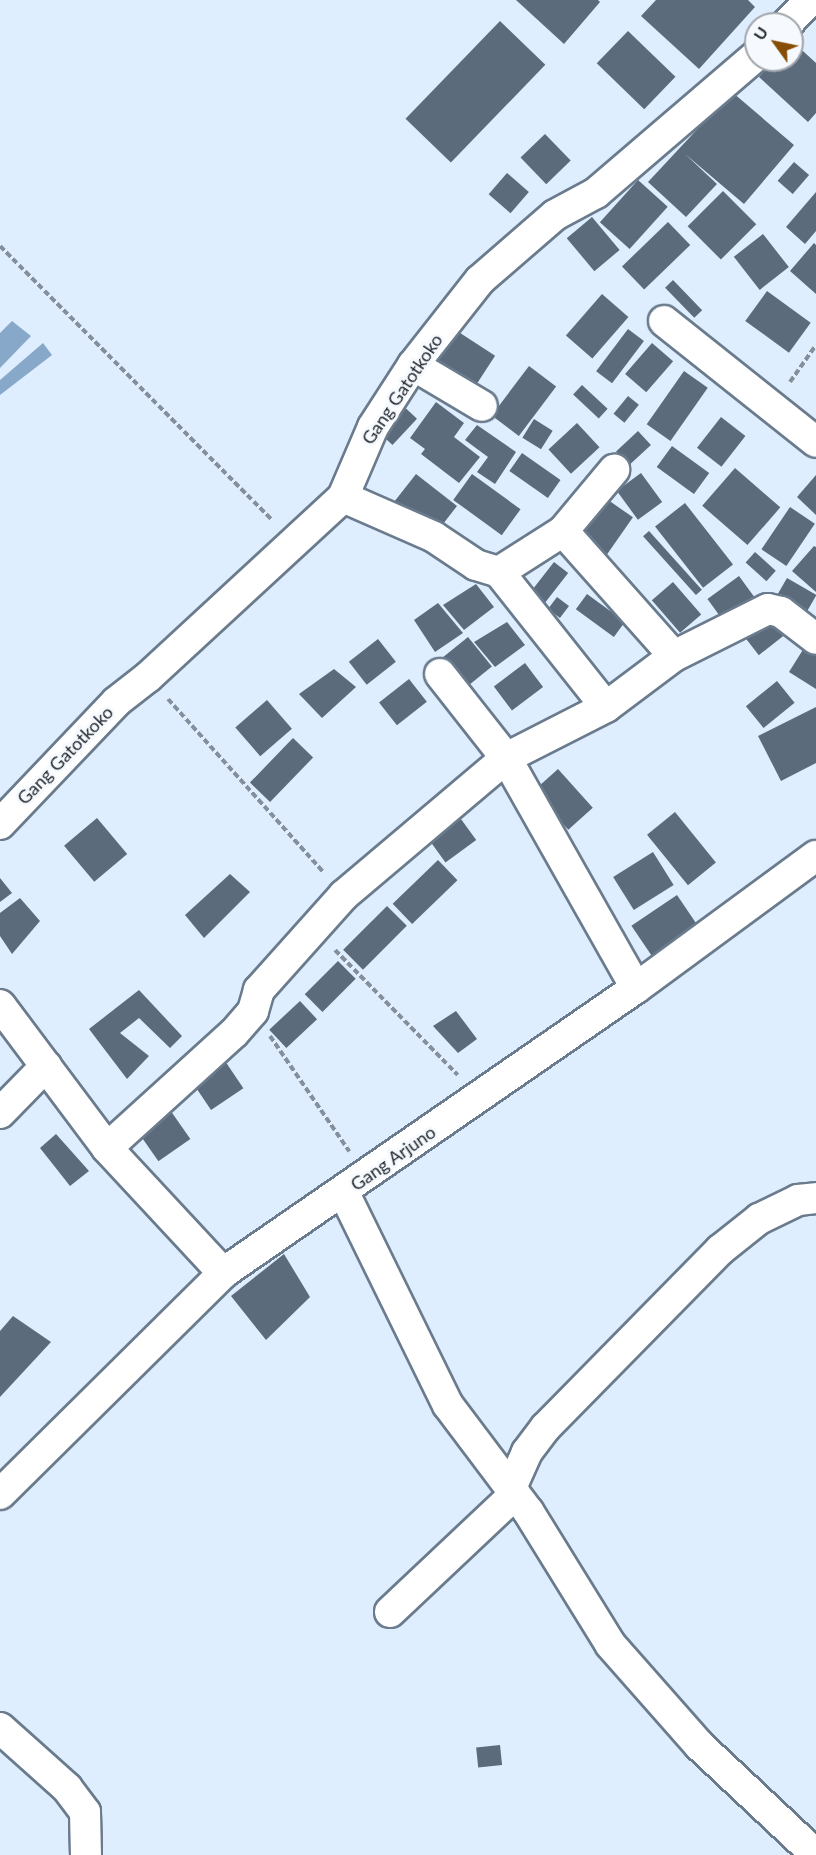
<!DOCTYPE html>
<style>
body{margin:0}
#map{position:relative;width:816px;height:1855px;overflow:hidden;background:#dfeefe;font-family:Lato,sans-serif}
div>[style]{position:absolute}
.water>*{inset:0;background:#88a8ca}
.building>*{inset:0;background:#5b6b7c;transform-origin:0 0}
.path>*{height:4px;margin-top:-2px;transform-origin:0;background:repeating-linear-gradient(90deg,#848f9b 0 6px,transparent 0 9px)}
.roads{filter:drop-shadow(2px 0 #6a7b8d) drop-shadow(-2px 0 #6a7b8d) drop-shadow(0 2px #6a7b8d) drop-shadow(0 -2px #6a7b8d)}
.minor>*{height:30px;margin:-15px;padding:0 15px;transform-origin:15px;border-radius:15px;background:#fff}
span{translate:-50% -50%;white-space:nowrap;text-align:center;line-height:1.15;-webkit-text-stroke:6px #f6fafe;paint-order:stroke}
.street-label{font-size:18px;color:#222930}
.north{position:absolute;left:744px;top:12px;width:60px;height:60px;box-sizing:border-box;background:#f6fafe;border:2px solid #a1a6ac;border-radius:50%;rotate:303deg;font-size:16px;font-weight:700;line-height:24px;text-align:center;color:#222930}
.north::after{content:'';display:block;margin:auto;width:21px;height:27px;background:#884d05;clip-path:polygon(50% 0,100% 100%,50% 72%,0 100%)}
</style>
<div id="map">
<div class="water">
<i style="clip-path:polygon(12px 321px,31px 336px,0 368px,0 333px)"></i>
<i style="clip-path:polygon(43px 343px,52px 355px,0 395px,0 380px)"></i>
</div>
<div class="building">
<i style="clip-path:polygon(516px 0,598px 0,600px 2px,564px 44px)"></i>
<i style="clip-path:polygon(656px 0,748px 0,755px 7px,699px 69px,641px 16px)"></i>
<i style="left:500px;top:21px;width:63px;height:136px;rotate:44deg"></i>
<i style="left:628px;top:31px;width:66px;height:45px;rotate:44deg"></i>
<i style="clip-path:polygon(792px 41px,816px 63px,816px 113px,808px 122px,759px 77px,774px 60px,792px 60px)"></i>
<i style="clip-path:polygon(732px 92px,794px 145px,744px 204px,685px 154px,717px 184px,686px 217px,648px 182px)"></i>
<i style="left:545px;top:134px;width:37px;height:34px;rotate:46deg"></i>
<i style="left:794px;top:162px;width:20px;height:25px;rotate:41deg"></i>
<i style="left:507px;top:173px;width:29px;height:28px;rotate:41deg"></i>
<i style="left:638px;top:180px;width:40px;height:57px;rotate:42deg"></i>
<i style="left:723px;top:191px;width:47px;height:50px;rotate:45deg"></i>
<i style="clip-path:polygon(816px 192px,816px 231px,805px 244px,786px 227px)"></i>
<i style="left:592px;top:217px;width:43px;height:33px;rotate:50deg"></i>
<i style="left:668px;top:222px;width:32px;height:64px;rotate:46deg"></i>
<i style="left:763px;top:234px;width:42px;height:37px;rotate:52deg"></i>
<i style="clip-path:polygon(814px 243px,816px 245px,816px 294px,790px 271px)"></i>
<i style="left:673px;top:280px;width:42px;height:11px;rotate:46deg"></i>
<i style="left:767px;top:291px;width:54px;height:37px;rotate:36deg"></i>
<i style="left:602px;top:294px;width:35px;height:55px;rotate:41deg"></i>
<i style="left:454px;top:329px;width:49px;height:46px;rotate:33deg"></i>
<i style="left:628px;top:329px;width:20px;height:53px;rotate:37deg"></i>
<i style="left:652px;top:343px;width:28px;height:41px;rotate:41deg"></i>
<i style="left:529px;top:366px;width:34px;height:62px;rotate:37deg"></i>
<i style="left:684px;top:371px;width:29px;height:65px;rotate:35deg"></i>
<i style="left:582px;top:385px;width:35px;height:13px;rotate:43deg"></i>
<i style="left:628px;top:396px;width:14px;height:23px;rotate:39deg"></i>
<i style="left:398px;top:401px;width:26px;height:36px;rotate:43deg"></i>
<i style="clip-path:polygon(436px 402px,464px 423px,454px 437px,480px 457px,459px 483px,421px 454px,425px 449px,410px 438px)"></i>
<i style="left:721px;top:417px;width:31px;height:39px;rotate:38deg"></i>
<i style="left:534px;top:419px;width:22px;height:22px;rotate:32deg"></i>
<i style="left:577px;top:423px;width:33px;height:39px;rotate:47deg"></i>
<i style="clip-path:polygon(477px 425px,516px 452px,495px 484px,477px 472px,488px 457px,465px 440px)"></i>
<i style="left:638px;top:431px;width:19px;height:30px;rotate:47deg"></i>
<i style="left:672px;top:446px;width:46px;height:26px;rotate:36deg"></i>
<i style="left:522px;top:453px;width:47px;height:22px;rotate:35deg"></i>
<i style="left:735px;top:468px;width:60px;height:50px;rotate:41deg"></i>
<i style="left:641px;top:473px;width:36px;height:30px;rotate:54deg"></i>
<i style="left:416px;top:474px;width:52px;height:36px;rotate:38deg"></i>
<i style="left:472px;top:474px;width:60px;height:32px;rotate:36deg"></i>
<i style="clip-path:polygon(816px 475px,816px 515px,797px 497px)"></i>
<i style="left:601px;top:495px;width:39px;height:49px;rotate:35deg"></i>
<i style="left:685px;top:503px;width:78px;height:38px;rotate:52deg"></i>
<i style="left:790px;top:507px;width:30px;height:51px;rotate:34deg"></i>
<i style="left:649px;top:531px;width:79px;height:8px;rotate:48deg"></i>
<i style="clip-path:polygon(814px 546px,816px 547px,816px 592px,792px 571px)"></i>
<i style="left:755px;top:552px;width:28px;height:14px;rotate:42deg"></i>
<i style="left:554px;top:562px;width:18px;height:38px;rotate:38deg"></i>
<i style="left:739px;top:576px;width:26px;height:39px;rotate:54deg"></i>
<i style="left:787px;top:578px;width:34px;height:21px;rotate:30deg"></i>
<i style="left:673px;top:582px;width:43px;height:28px;rotate:49deg"></i>
<i style="clip-path:polygon(476px 584px,494px 607px,464px 630px,443px 605px)"></i>
<i style="left:587px;top:594px;width:47px;height:19px;rotate:36deg"></i>
<i style="left:557px;top:597px;width:15px;height:15px;rotate:37deg"></i>
<i style="clip-path:polygon(438px 603px,463px 633px,435px 652px,414px 620px)"></i>
<i style="left:766px;top:614px;width:28px;height:31px;rotate:52deg"></i>
<i style="clip-path:polygon(507px 622px,525px 645px,495px 667px,474px 642px)"></i>
<i style="left:468px;top:637px;width:38px;height:35px;rotate:51deg"></i>
<i style="left:378px;top:639px;width:29px;height:37px;rotate:52deg"></i>
<i style="clip-path:polygon(804px 648px,816px 655px,816px 689px,789px 672px)"></i>
<i style="left:525px;top:663px;width:30px;height:39px;rotate:53deg"></i>
<i style="clip-path:polygon(334px 669px,356px 687px,322px 718px,299px 694px)"></i>
<i style="left:409px;top:679px;width:29px;height:38px;rotate:52deg"></i>
<i style="left:777px;top:681px;width:28px;height:40px;rotate:51deg"></i>
<i style="left:267px;top:700px;width:38px;height:42px;rotate:49deg"></i>
<i style="clip-path:polygon(816px 707px,816px 763px,781px 781px,758px 736px)"></i>
<i style="left:293px;top:738px;width:28px;height:62px;rotate:44deg"></i>
<i style="left:558px;top:769px;width:52px;height:33px;rotate:48deg"></i>
<i style="left:675px;top:812px;width:65px;height:36px;rotate:51deg"></i>
<i style="left:458px;top:815px;width:31px;height:38px;rotate:54deg"></i>
<i style="left:97px;top:818px;width:47px;height:43px;rotate:50deg"></i>
<i style="left:653px;top:852px;width:39px;height:47px;rotate:58deg"></i>
<i style="left:438px;top:860px;width:28px;height:63px;rotate:46deg"></i>
<i style="clip-path:polygon(230px 874px,250px 892px,204px 938px,185px 915px)"></i>
<i style="clip-path:polygon(0 878px,12px 893px,0 902px)"></i>
<i style="left:677px;top:895px;width:36px;height:55px;rotate:56deg"></i>
<i style="clip-path:polygon(20px 898px,40px 921px,12px 954px,0 936px,0 913px)"></i>
<i style="left:387px;top:906px;width:28px;height:62px;rotate:45deg"></i>
<i style="left:338px;top:961px;width:25px;height:47px;rotate:45deg"></i>
<i style="clip-path:polygon(139px 990px,182px 1036px,170px 1048px,139px 1018px,120px 1033px,149px 1056px,127px 1079px,89px 1029px)"></i>
<i style="left:300px;top:1001px;width:25px;height:42px;rotate:47deg"></i>
<i style="clip-path:polygon(456px 1011px,477px 1039px,458px 1053px,433px 1026px)"></i>
<i style="left:221px;top:1055px;width:40px;height:39px;rotate:56deg"></i>
<i style="left:168px;top:1107px;width:39px;height:39px;rotate:55deg"></i>
<i style="clip-path:polygon(56px 1134px,89px 1171px,70px 1186px,40px 1148px)"></i>
<i style="clip-path:polygon(284px 1254px,310px 1297px,266px 1340px,231px 1296px)"></i>
<i style="clip-path:polygon(13px 1316px,51px 1342px,0 1397px,0 1331px)"></i>
<i style="left:500px;top:1745px;width:20px;height:24px;rotate:84deg"></i>
</div>
<div class="path">
<i style="left:0;top:246px;width:386px;rotate:45.2deg"></i>
<i style="left:790px;top:382px;width:45px;rotate:-54.9deg"></i>
<i style="left:168px;top:699px;width:232px;rotate:48.1deg"></i>
<i style="left:335px;top:950px;width:175px;rotate:45.5deg"></i>
<i style="left:270px;top:1036px;width:140px;rotate:55.5deg"></i>
</div>
<div class="roads">
<div class="minor">
<i style="left:787px;top:24px;width:33px;rotate:-46deg"></i>
<i style="left:664px;top:321px;width:194px;rotate:38.5deg"></i>
<i style="left:413px;top:365px;width:80px;rotate:30.7deg"></i>
<i style="left:343px;top:497px;width:99px;rotate:23.7deg"></i>
<i style="left:434px;top:537px;width:50px;rotate:33.7deg"></i>
<i style="left:476px;top:565px;width:24px;rotate:17deg"></i>
<i style="left:499px;top:572px;width:172px;rotate:51.6deg"></i>
<i style="left:563px;top:531px;width:167px;rotate:48.4deg"></i>
<i style="left:499px;top:572px;width:76px;rotate:-32.6deg"></i>
<i style="left:563px;top:531px;width:80px;rotate:-50.1deg"></i>
<i style="left:440px;top:674px;width:107px;rotate:51.8deg"></i>
<i style="left:506px;top:758px;width:264px;rotate:60.5deg"></i>
<i style="left:0;top:824px;width:168px;rotate:-46.4deg"></i>
<i style="left:116px;top:702px;width:41px;rotate:-38deg"></i>
<i style="left:148px;top:677px;width:265px;rotate:-42.7deg"></i>
<i style="left:343px;top:497px;width:76px;rotate:-66.8deg"></i>
<i style="left:373px;top:427px;width:74px;rotate:-57.2deg"></i>
<i style="left:413px;top:365px;width:108px;rotate:-51.8deg"></i>
<i style="left:480px;top:280px;width:99px;rotate:-40.9deg"></i>
<i style="left:555px;top:215px;width:47px;rotate:-28.2deg"></i>
<i style="left:596px;top:193px;width:211px;rotate:-40.6deg"></i>
<i style="left:0;top:1005px;width:179px;rotate:53.2deg"></i>
<i style="left:107px;top:1148px;width:171px;rotate:47.1deg"></i>
<i style="left:0;top:1113px;width:66px;rotate:-45.6deg"></i>
<i style="left:107px;top:1148px;width:171px;rotate:-42.2deg"></i>
<i style="left:234px;top:1033px;width:29px;rotate:-49deg"></i>
<i style="left:253px;top:1011px;width:22px;rotate:-74deg"></i>
<i style="left:259px;top:990px;width:127px;rotate:-48.2deg"></i>
<i style="left:344px;top:895px;width:212px;rotate:-40.2deg"></i>
<i style="left:506px;top:758px;width:112px;rotate:-27deg"></i>
<i style="left:606px;top:707px;width:85px;rotate:-36.9deg"></i>
<i style="left:674px;top:656px;width:105px;rotate:-26.6deg"></i>
<i style="left:768px;top:609px;width:13px;rotate:13deg"></i>
<i style="left:781px;top:612px;width:44px;rotate:37.6deg"></i>
<i style="left:344px;top:1193px;width:236px;rotate:63.9deg"></i>
<i style="left:448px;top:1405px;width:133px;rotate:53deg"></i>
<i style="left:528px;top:1511px;width:156px;rotate:58.3deg"></i>
<i style="left:610px;top:1644px;width:135px;rotate:48.6deg"></i>
<i style="left:699px;top:1745px;width:161px;rotate:43.2deg"></i>
<i style="left:511px;top:1488px;width:39px;rotate:-66deg"></i>
<i style="left:527px;top:1452px;width:31px;rotate:-53deg"></i>
<i style="left:546px;top:1427px;width:248px;rotate:-45.5deg"></i>
<i style="left:720px;top:1250px;width:50px;rotate:-38.5deg"></i>
<i style="left:759px;top:1219px;width:43px;rotate:-26deg"></i>
<i style="left:798px;top:1200px;width:18px;rotate:-6deg"></i>
<i style="left:0;top:1494px;width:314px;rotate:-44.7deg"></i>
<i style="left:223px;top:1273px;width:502px;rotate:-34.61deg"></i>
<i style="left:636px;top:988px;width:223px;rotate:-36.3deg"></i>
<i style="left:390px;top:1612px;width:172px;rotate:-43.3deg"></i>
<i style="left:0;top:1728px;width:90px;rotate:41.8deg"></i>
<i style="left:67px;top:1788px;width:30px;rotate:53deg"></i>
<i style="left:85px;top:1812px;width:43px;rotate:88.7deg"></i>
</div>
</div>
<div class="street-label">
<span style="left:402px;top:389px;rotate:-56deg">Gang Gatotkoko</span>
<span style="left:65px;top:755px;rotate:-46deg">Gang Gatotkoko</span>
<span style="left:393px;top:1158px;rotate:-35deg">Gang Arjuno</span>
</div>
<div class="north">U</div>
</div>
